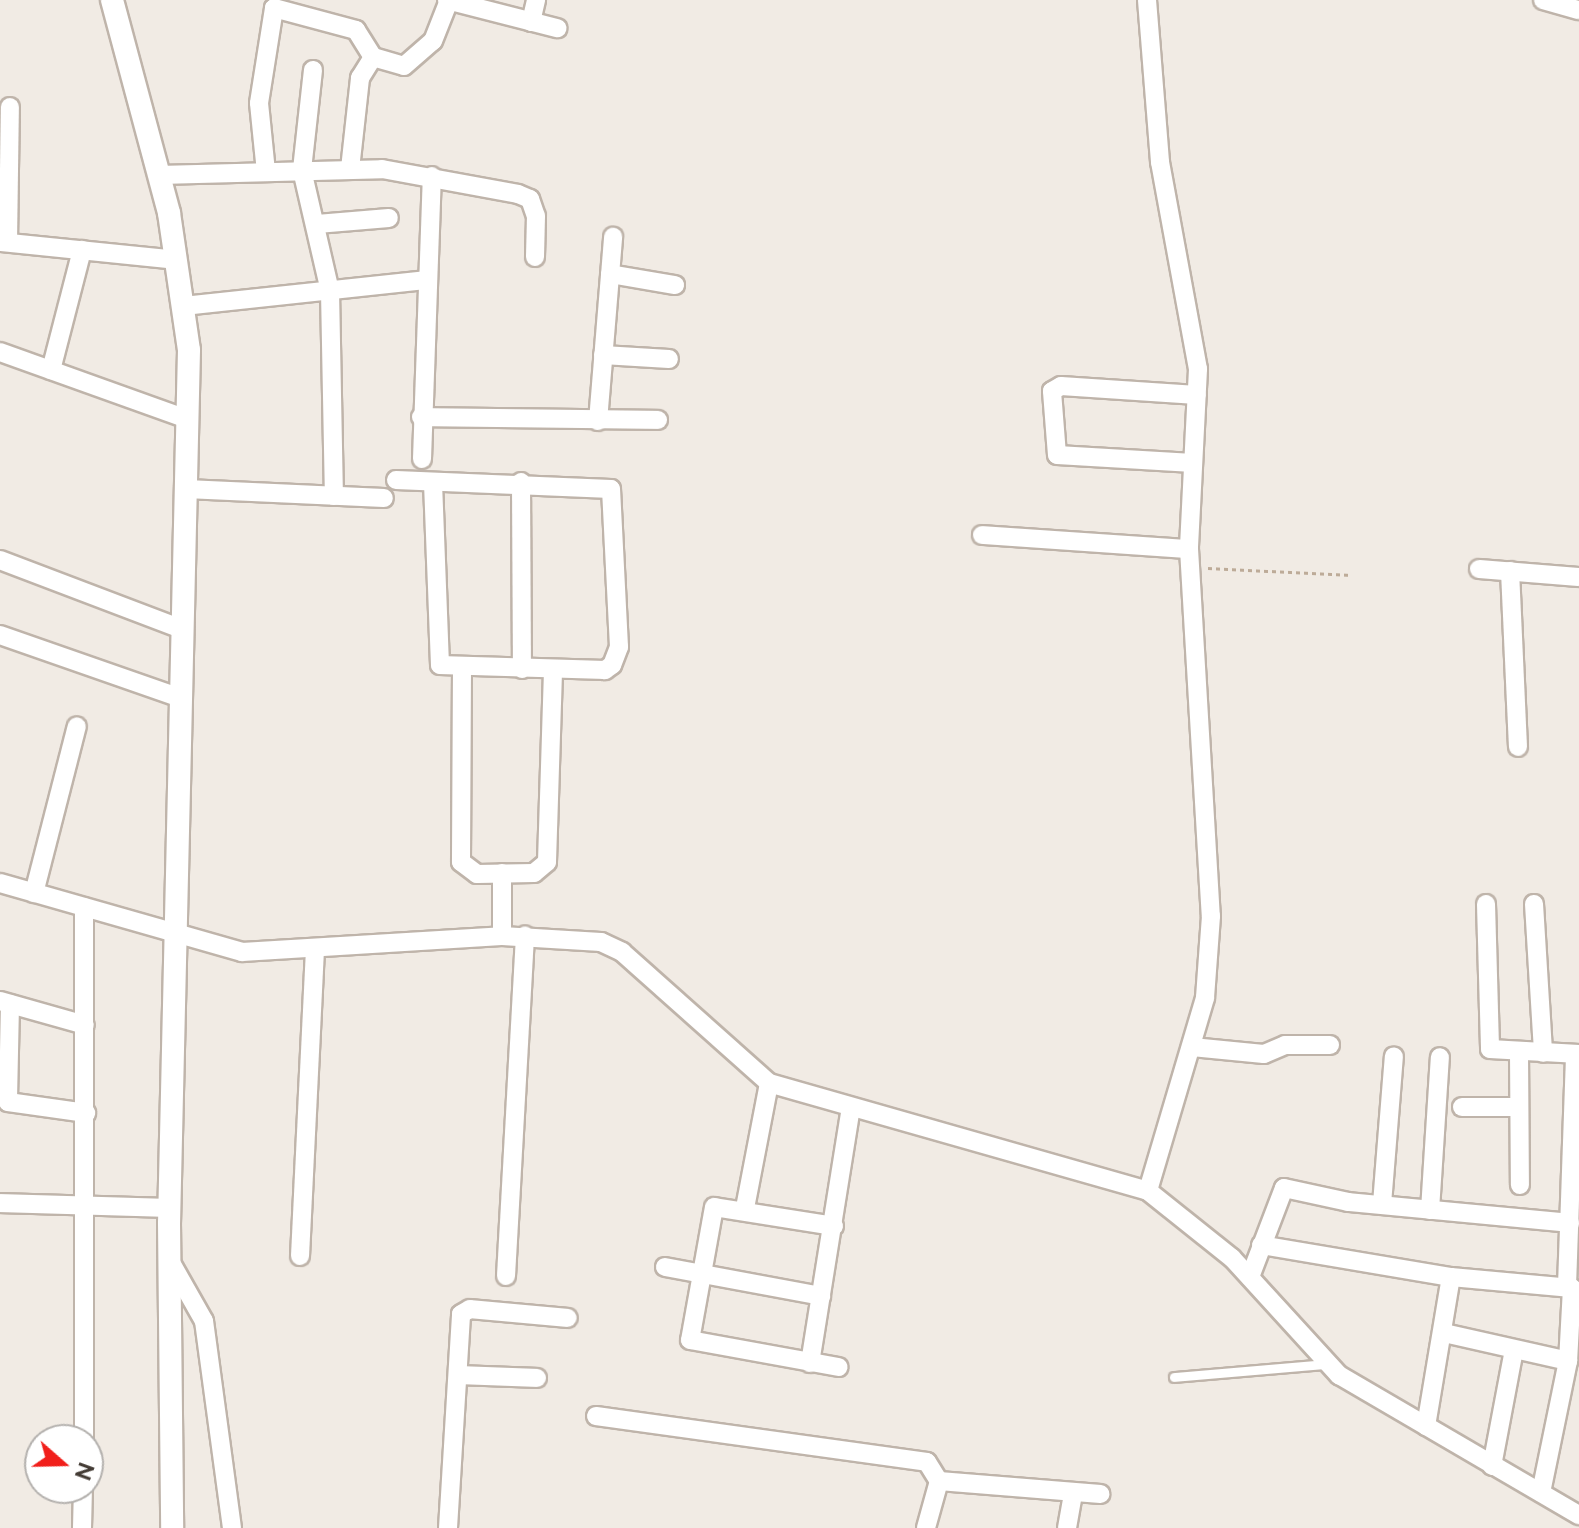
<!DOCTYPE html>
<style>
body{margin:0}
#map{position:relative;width:1579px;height:1528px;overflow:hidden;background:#f1ebe4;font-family:Raleway,sans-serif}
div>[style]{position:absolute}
.path>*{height:3px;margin-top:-1.5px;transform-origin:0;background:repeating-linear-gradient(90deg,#bdab98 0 4px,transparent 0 8px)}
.roads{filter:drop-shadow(2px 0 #bfb4aa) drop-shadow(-2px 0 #bfb4aa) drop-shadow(0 2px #bfb4aa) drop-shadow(0 -2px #bfb4aa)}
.service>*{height:9px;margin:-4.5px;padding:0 4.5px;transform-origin:4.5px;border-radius:4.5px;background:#fff}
.minor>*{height:18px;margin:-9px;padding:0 9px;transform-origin:9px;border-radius:9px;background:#fff}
.tertiary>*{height:22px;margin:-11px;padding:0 11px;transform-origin:11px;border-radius:11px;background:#fff}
span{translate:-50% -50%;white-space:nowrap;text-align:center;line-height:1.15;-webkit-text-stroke:6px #fff;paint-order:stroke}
.north{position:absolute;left:24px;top:1424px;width:80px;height:80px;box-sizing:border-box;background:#fff;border:2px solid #b4b1ae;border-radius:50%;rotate:110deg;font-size:22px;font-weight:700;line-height:32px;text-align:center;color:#433b34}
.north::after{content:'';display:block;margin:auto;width:28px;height:36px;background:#f11f1b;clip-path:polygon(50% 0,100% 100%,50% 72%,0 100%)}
</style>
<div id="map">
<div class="path">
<i style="left:1208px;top:568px;width:144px;rotate:2.8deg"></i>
</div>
<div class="roads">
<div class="service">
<i style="left:1174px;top:1377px;width:152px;rotate:-4.9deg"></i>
</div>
<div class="minor">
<i style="left:447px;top:0;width:114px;rotate:14.3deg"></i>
<i style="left:1147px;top:0;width:163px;rotate:85.4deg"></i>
<i style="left:1160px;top:162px;width:210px;rotate:79.6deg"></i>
<i style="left:1198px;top:369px;width:180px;rotate:92.9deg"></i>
<i style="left:1189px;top:549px;width:368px;rotate:86.6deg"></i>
<i style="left:1211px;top:916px;width:82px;rotate:94.2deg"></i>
<i style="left:1205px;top:998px;width:201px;rotate:106.5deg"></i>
<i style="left:1543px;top:0;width:37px;rotate:16deg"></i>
<i style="left:531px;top:22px;width:23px;rotate:-77deg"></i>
<i style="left:313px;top:70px;width:101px;rotate:96.3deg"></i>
<i style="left:302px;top:170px;width:124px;rotate:77deg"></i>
<i style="left:330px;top:291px;width:205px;rotate:88.9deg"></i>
<i style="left:350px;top:169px;width:92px;rotate:-83.7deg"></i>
<i style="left:360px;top:78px;width:25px;rotate:-58deg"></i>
<i style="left:266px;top:172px;width:69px;rotate:-95.8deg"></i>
<i style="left:259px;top:103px;width:96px;rotate:-81deg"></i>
<i style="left:274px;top:8px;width:85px;rotate:15deg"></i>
<i style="left:356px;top:30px;width:32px;rotate:58deg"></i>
<i style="left:373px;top:57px;width:32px;rotate:16deg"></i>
<i style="left:404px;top:66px;width:38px;rotate:-41deg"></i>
<i style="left:433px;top:41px;width:41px;rotate:-68.5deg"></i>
<i style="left:159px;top:175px;width:223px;rotate:-1.5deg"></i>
<i style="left:382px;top:169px;width:138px;rotate:10.4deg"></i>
<i style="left:518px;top:194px;width:13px;rotate:23deg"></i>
<i style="left:530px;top:199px;width:18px;rotate:71deg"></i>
<i style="left:536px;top:216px;width:41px;rotate:91.4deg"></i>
<i style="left:317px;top:224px;width:72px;rotate:-4.8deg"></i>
<i style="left:0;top:242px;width:177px;rotate:5.8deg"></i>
<i style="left:8px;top:242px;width:135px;rotate:-89.2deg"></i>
<i style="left:610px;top:274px;width:66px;rotate:9.6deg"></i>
<i style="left:183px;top:306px;width:244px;rotate:-6.1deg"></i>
<i style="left:0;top:352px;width:199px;rotate:19.7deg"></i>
<i style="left:603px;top:355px;width:66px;rotate:3.5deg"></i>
<i style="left:51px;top:370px;width:124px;rotate:-75.5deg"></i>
<i style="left:421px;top:417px;width:237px;rotate:0.7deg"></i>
<i style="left:598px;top:421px;width:185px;rotate:-85.3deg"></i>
<i style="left:422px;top:459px;width:283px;rotate:-88deg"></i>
<i style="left:1193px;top:463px;width:136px;rotate:-176.6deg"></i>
<i style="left:1057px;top:455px;width:64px;rotate:-94.5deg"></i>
<i style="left:1052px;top:391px;width:10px;rotate:-29deg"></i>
<i style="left:1061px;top:386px;width:136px;rotate:3.8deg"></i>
<i style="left:396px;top:480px;width:215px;rotate:2.4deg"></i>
<i style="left:611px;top:489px;width:158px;rotate:87.1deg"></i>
<i style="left:619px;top:647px;width:19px;rotate:111deg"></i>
<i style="left:612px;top:665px;width:9px;rotate:144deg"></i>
<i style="left:605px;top:670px;width:165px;rotate:-178.3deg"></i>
<i style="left:440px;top:665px;width:183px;rotate:-92.2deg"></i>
<i style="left:521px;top:482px;width:187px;rotate:89.7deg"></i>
<i style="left:186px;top:489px;width:198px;rotate:2.6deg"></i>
<i style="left:982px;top:535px;width:207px;rotate:3.9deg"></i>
<i style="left:0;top:560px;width:195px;rotate:20.8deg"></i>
<i style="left:1479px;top:569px;width:100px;rotate:4.6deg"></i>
<i style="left:1510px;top:571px;width:176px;rotate:87.4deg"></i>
<i style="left:0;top:635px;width:192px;rotate:19.2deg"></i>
<i style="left:462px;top:668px;width:194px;rotate:90.3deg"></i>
<i style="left:461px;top:862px;width:20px;rotate:37deg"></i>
<i style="left:477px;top:874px;width:57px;rotate:-1deg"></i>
<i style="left:534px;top:873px;width:17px;rotate:-40deg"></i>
<i style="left:547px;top:862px;width:193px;rotate:-88.2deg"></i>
<i style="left:502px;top:873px;width:63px;rotate:90deg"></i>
<i style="left:0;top:883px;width:252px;rotate:15.9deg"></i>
<i style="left:242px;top:952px;width:260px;rotate:-3.5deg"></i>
<i style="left:502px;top:936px;width:99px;rotate:3.5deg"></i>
<i style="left:601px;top:942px;width:23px;rotate:25deg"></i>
<i style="left:622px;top:952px;width:197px;rotate:41.7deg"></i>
<i style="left:769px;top:1083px;width:394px;rotate:15.9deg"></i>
<i style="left:1148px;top:1191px;width:107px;rotate:38.6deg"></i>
<i style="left:1232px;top:1258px;width:159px;rotate:47.6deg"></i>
<i style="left:1339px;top:1375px;width:278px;rotate:30.3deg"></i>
<i style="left:34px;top:893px;width:172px;rotate:-75.6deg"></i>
<i style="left:1486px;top:904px;width:145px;rotate:88.4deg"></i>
<i style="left:1490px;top:1049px;width:89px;rotate:3.2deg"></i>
<i style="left:1534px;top:904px;width:149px;rotate:86.5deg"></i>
<i style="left:0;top:1001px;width:88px;rotate:15.8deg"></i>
<i style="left:10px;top:1004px;width:98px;rotate:91.2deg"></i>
<i style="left:8px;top:1102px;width:79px;rotate:8deg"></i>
<i style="left:1192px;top:1047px;width:72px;rotate:5.6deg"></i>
<i style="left:1264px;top:1054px;width:23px;rotate:-23deg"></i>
<i style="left:1285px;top:1045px;width:45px"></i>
<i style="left:1519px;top:1053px;width:132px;rotate:89.6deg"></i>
<i style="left:1462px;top:1107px;width:57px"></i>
<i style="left:0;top:1203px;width:170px;rotate:1.7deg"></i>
<i style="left:1382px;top:1204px;width:148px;rotate:-85.4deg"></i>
<i style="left:745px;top:1208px;width:127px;rotate:-79.1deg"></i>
<i style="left:1430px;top:1210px;width:153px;rotate:-86.3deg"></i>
<i style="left:834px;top:1226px;width:121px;rotate:-171deg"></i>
<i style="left:714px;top:1207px;width:135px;rotate:100.2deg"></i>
<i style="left:690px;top:1340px;width:151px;rotate:10.3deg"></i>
<i style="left:1261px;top:1245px;width:193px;rotate:9.6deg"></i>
<i style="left:1451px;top:1277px;width:121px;rotate:5.2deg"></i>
<i style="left:1572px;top:1288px;width:73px;rotate:93.1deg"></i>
<i style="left:1568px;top:1361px;width:134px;rotate:101.6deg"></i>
<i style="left:300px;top:1256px;width:306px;rotate:-87.2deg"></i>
<i style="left:170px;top:1261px;width:69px;rotate:60.5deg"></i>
<i style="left:204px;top:1321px;width:209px;rotate:82.3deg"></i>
<i style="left:665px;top:1267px;width:159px;rotate:10.5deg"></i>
<i style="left:506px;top:1276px;width:341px;rotate:-86.8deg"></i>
<i style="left:1250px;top:1277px;width:95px;rotate:-69.1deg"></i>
<i style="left:1284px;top:1188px;width:66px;rotate:12.3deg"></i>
<i style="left:1348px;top:1202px;width:223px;rotate:5.4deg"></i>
<i style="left:1567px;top:1286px;width:232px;rotate:-88deg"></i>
<i style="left:1444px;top:1333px;width:127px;rotate:12.7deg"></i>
<i style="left:810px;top:1363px;width:258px;rotate:-80.9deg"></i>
<i style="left:460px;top:1375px;width:77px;rotate:2.2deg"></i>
<i style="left:596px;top:1416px;width:334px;rotate:7.9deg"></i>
<i style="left:927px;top:1462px;width:22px;rotate:58deg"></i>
<i style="left:939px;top:1481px;width:49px;rotate:105.5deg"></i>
<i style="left:1426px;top:1426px;width:151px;rotate:-80.5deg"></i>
<i style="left:84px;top:1440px;width:533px;rotate:-90deg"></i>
<i style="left:1492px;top:1466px;width:118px;rotate:-79.3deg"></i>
<i style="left:939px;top:1481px;width:162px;rotate:4.6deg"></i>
<i style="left:82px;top:1528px;width:40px;rotate:-88.6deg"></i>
<i style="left:448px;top:1528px;width:214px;rotate:-86.5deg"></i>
<i style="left:461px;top:1314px;width:10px;rotate:-29deg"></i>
<i style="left:470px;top:1309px;width:98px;rotate:5.2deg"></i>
<i style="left:1067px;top:1528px;width:36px;rotate:-80deg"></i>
</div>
<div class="tertiary">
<i style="left:112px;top:0;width:220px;rotate:75deg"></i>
<i style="left:169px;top:213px;width:138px;rotate:81.7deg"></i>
<i style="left:189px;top:350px;width:873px;rotate:91.31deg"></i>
<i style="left:169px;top:1223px;width:305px;rotate:89.4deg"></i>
</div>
</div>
<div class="north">N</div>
</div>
